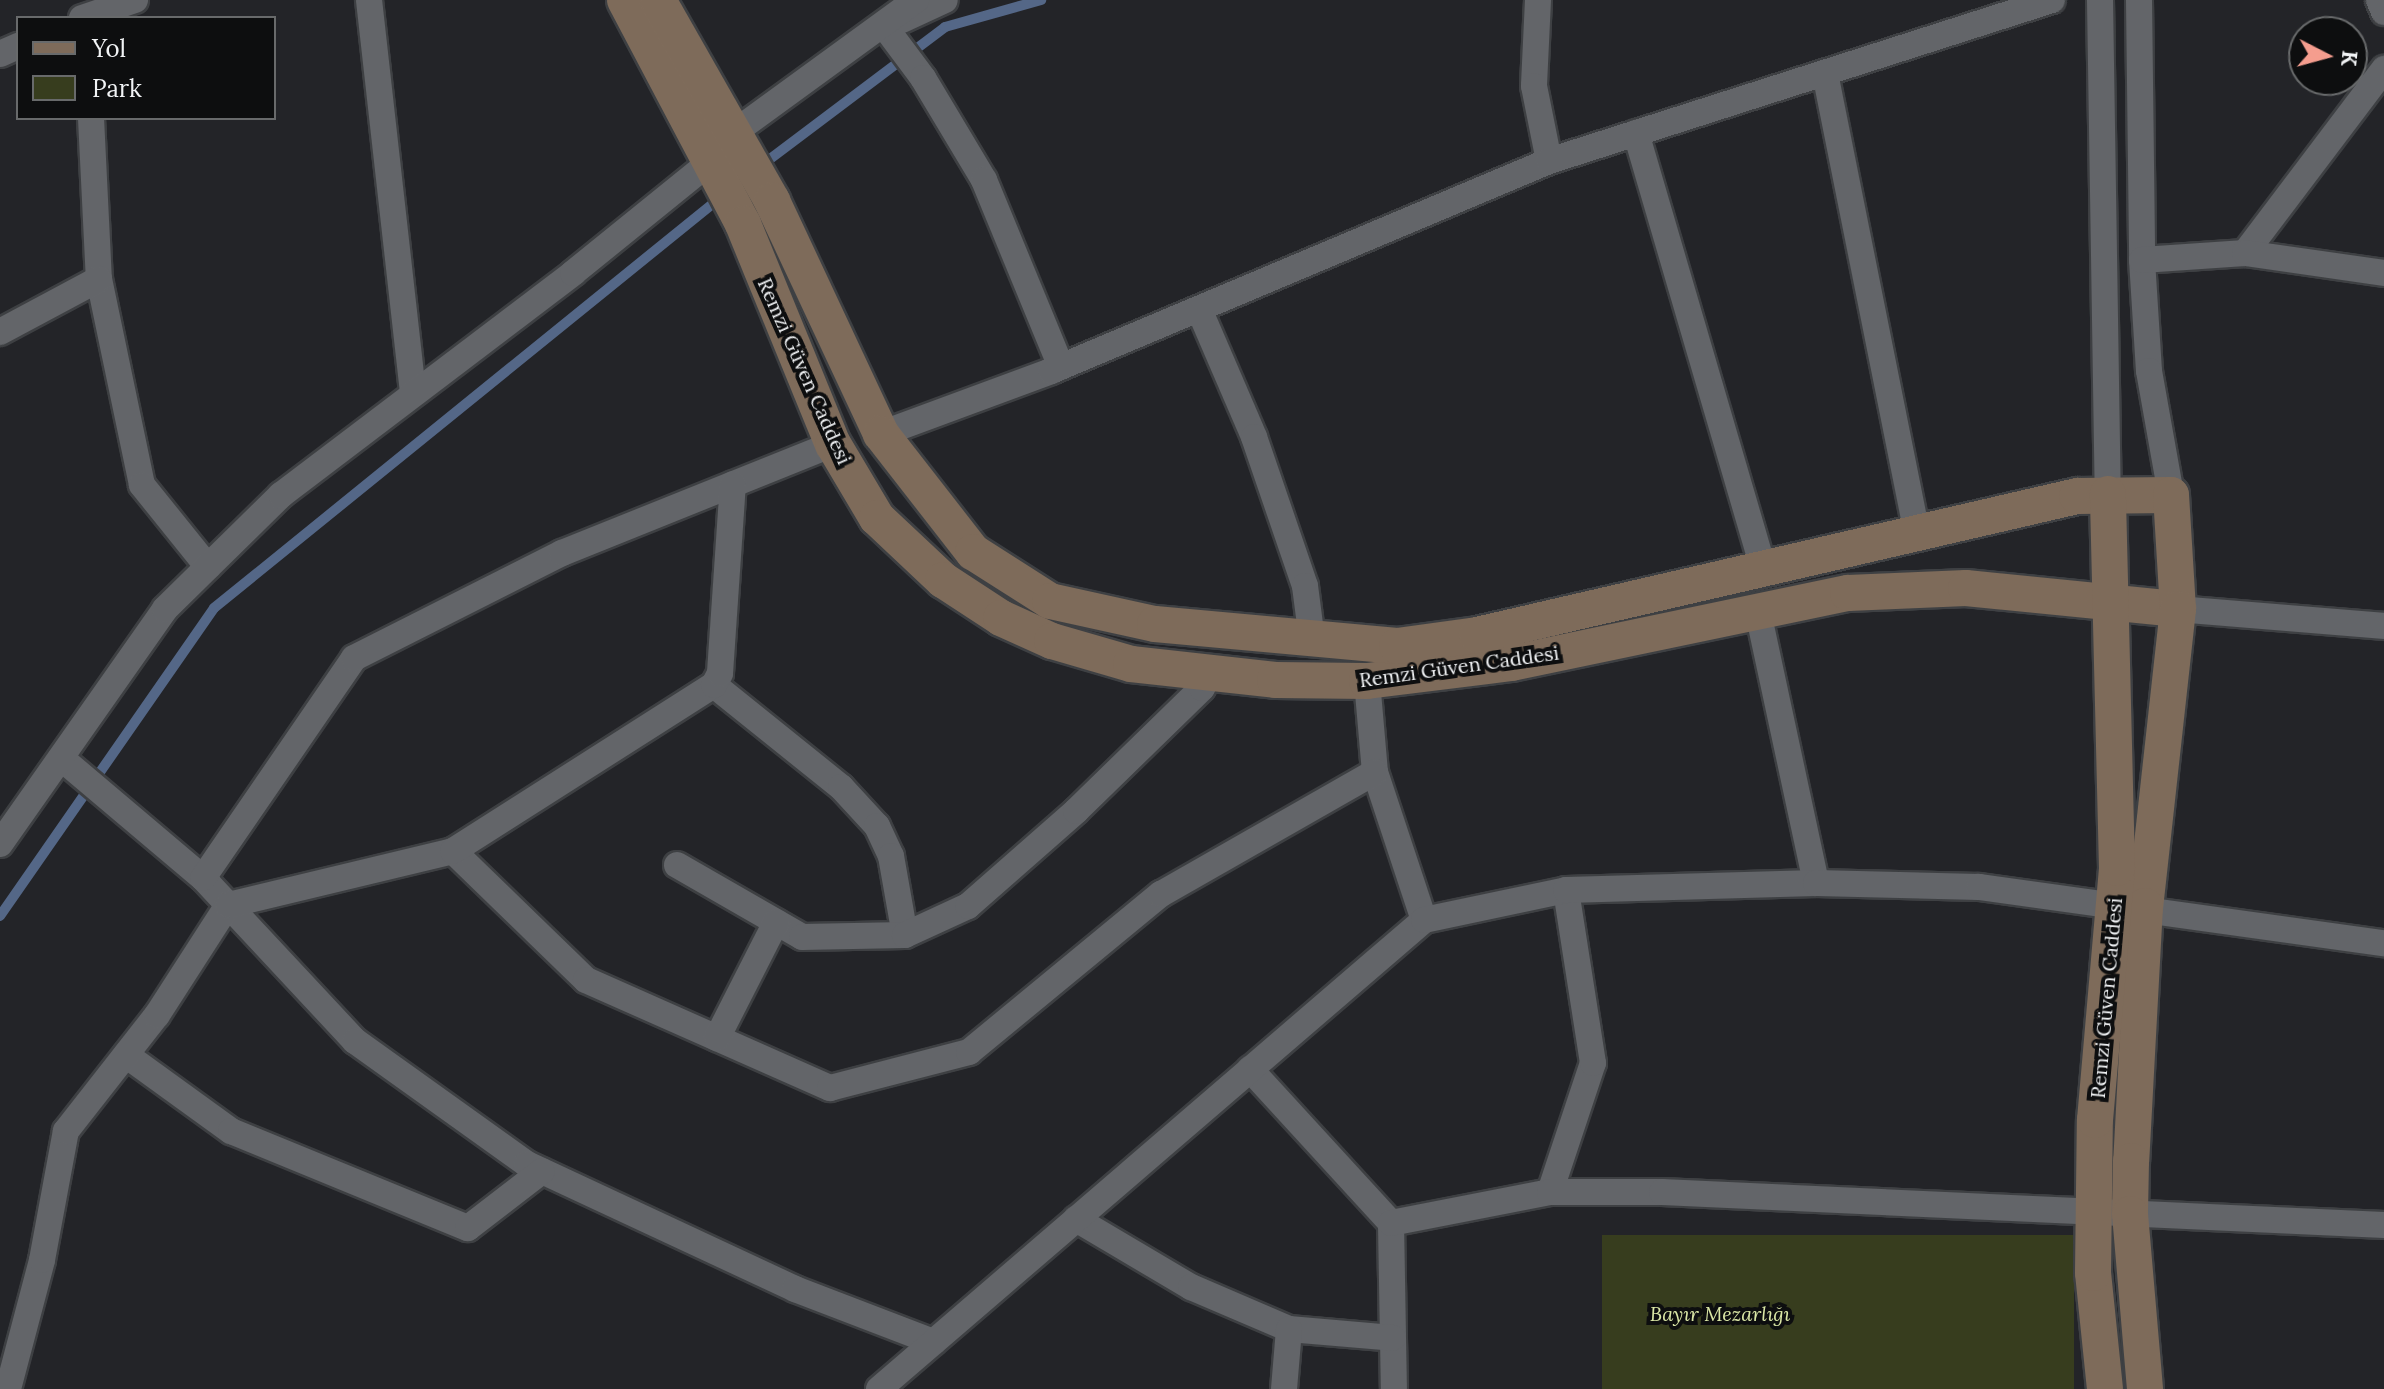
<!DOCTYPE html>
<meta charset="utf-8">
<style>
body{margin:0}
#map{position:relative;width:2384px;height:1389px;overflow:hidden;background:#232428;font-family:Lora,serif}
div>[style]{position:absolute}
.green>*{inset:0;background:#373d1e;transform-origin:0 0}
.stream>*{height:10px;margin:-5px;padding:0 5px;transform-origin:5px;border-radius:5px;background:#546787}
.roads{filter:drop-shadow(2px 0 #3e4043) drop-shadow(-2px 0 #3e4043) drop-shadow(0 2px #3e4043) drop-shadow(0 -2px #3e4043)}
.street>*{height:26px;margin:-13px;padding:0 13px;transform-origin:13px;border-radius:13px;background:#636569}
.secondary>*{height:36px;margin:-18px;padding:0 18px;transform-origin:18px;border-radius:18px;background:#7e6b5a}
span{translate:-50% -50%;white-space:nowrap;text-align:center;line-height:1.15;-webkit-text-stroke:8px #0d0e0f;paint-order:stroke}
.street-label{font-size:20px;color:#f1f3f5}
.park-label{font-size:20px;color:#dbe7a6;font-style:italic}
.legend{position:absolute;left:16px;top:16px;width:260px;height:104px;box-sizing:border-box;background:#0d0e0f;border:2px solid #686a6b;margin:0;padding:10px 14px;list-style:none;font-size:24px;color:#f1f3f5}
.legend li{display:flex;align-items:center;gap:16px;height:40px}
.legend b{width:40px;border:2px solid #686a6b}
.north{position:absolute;left:2288px;top:16px;width:80px;height:80px;box-sizing:border-box;background:#0d0e0f;border:2px solid #686a6b;border-radius:50%;rotate:96deg;font-size:22px;font-weight:700;line-height:32px;text-align:center;color:#f1f3f5}
.north::after{content:'';display:block;margin:auto;width:28px;height:36px;background:#f59d8e;clip-path:polygon(50% 0,100% 100%,50% 72%,0 100%)}
</style>
<div id="map">
<div class="green">
<i style="left:1602px;top:1235px;width:472px;height:154px"></i>
</div>
<div class="stream">
<i style="left:758px;top:168px;width:234px;rotate:-37deg"></i>
<i style="left:945px;top:27px;width:100px;rotate:-15.7deg"></i>
<i style="left:0;top:916px;width:375px;rotate:-55.2deg"></i>
<i style="left:214px;top:608px;width:653px;rotate:-39.03deg"></i>
</div>
<div class="roads">
<div class="street">
<i style="left:369px;top:0;width:393px;rotate:83.6deg"></i>
<i style="left:1538px;top:0;width:86px;rotate:92.7deg"></i>
<i style="left:1534px;top:86px;width:76px;rotate:78.7deg"></i>
<i style="left:2100px;top:0;width:494px;rotate:89.1deg"></i>
<i style="left:2139px;top:0;width:260px;rotate:89.3deg"></i>
<i style="left:2142px;top:260px;width:111px;rotate:86.4deg"></i>
<i style="left:2149px;top:371px;width:126px;rotate:79.9deg"></i>
<i style="left:2379px;top:0;width:13px;rotate:67deg"></i>
<i style="left:82px;top:18px;width:56px;rotate:-18.8deg"></i>
<i style="left:902px;top:20px;width:47px;rotate:-24.9deg"></i>
<i style="left:885px;top:27px;width:64px;rotate:53.3deg"></i>
<i style="left:923px;top:78px;width:119px;rotate:59.1deg"></i>
<i style="left:984px;top:180px;width:202px;rotate:67.6deg"></i>
<i style="left:0;top:54px;width:20px;rotate:-24deg"></i>
<i style="left:1825px;top:73px;width:471px;rotate:78.7deg"></i>
<i style="left:91px;top:118px;width:161px;rotate:87.2deg"></i>
<i style="left:99px;top:279px;width:210px;rotate:78.2deg"></i>
<i style="left:142px;top:485px;width:105px;rotate:51.2deg"></i>
<i style="left:1636px;top:133px;width:453px;rotate:73.7deg"></i>
<i style="left:2245px;top:253px;width:231px;rotate:-52.9deg"></i>
<i style="left:2142px;top:260px;width:103px;rotate:-3.9deg"></i>
<i style="left:2245px;top:253px;width:140px;rotate:8.2deg"></i>
<i style="left:1199px;top:309px;width:139px;rotate:66.7deg"></i>
<i style="left:1254px;top:437px;width:157px;rotate:71.1deg"></i>
<i style="left:1305px;top:586px;width:54px;rotate:82.6deg"></i>
<i style="left:0;top:332px;width:112px;rotate:-28.2deg"></i>
<i style="left:881px;top:434px;width:181px;rotate:-20.3deg"></i>
<i style="left:1051px;top:371px;width:540px;rotate:-22.86deg"></i>
<i style="left:1549px;top:161px;width:528px;rotate:-17.75deg"></i>
<i style="left:2178px;top:609px;width:207px;rotate:4.7deg"></i>
<i style="left:1758px;top:612px;width:277px;rotate:77.9deg"></i>
<i style="left:1367px;top:681px;width:91px;rotate:85deg"></i>
<i style="left:1375px;top:772px;width:156px;rotate:71.7deg"></i>
<i style="left:714px;top:685px;width:163px;rotate:38.8deg"></i>
<i style="left:841px;top:787px;width:53px;rotate:47.3deg"></i>
<i style="left:877px;top:826px;width:33px;rotate:65deg"></i>
<i style="left:891px;top:856px;width:80px;rotate:80deg"></i>
<i style="left:61px;top:758px;width:186px;rotate:40.2deg"></i>
<i style="left:203px;top:878px;width:223px;rotate:47deg"></i>
<i style="left:355px;top:1041px;width:211px;rotate:35.6deg"></i>
<i style="left:527px;top:1164px;width:296px;rotate:25deg"></i>
<i style="left:795px;top:1289px;width:148px;rotate:21deg"></i>
<i style="left:0;top:844px;width:287px;rotate:-54.9deg"></i>
<i style="left:165px;top:609px;width:163px;rotate:-44.5deg"></i>
<i style="left:281px;top:495px;width:367px;rotate:-37.2deg"></i>
<i style="left:573px;top:273px;width:176px;rotate:-39deg"></i>
<i style="left:710px;top:162px;width:36px;rotate:-52deg"></i>
<i style="left:732px;top:134px;width:228px;rotate:-36.1deg"></i>
<i style="left:453px;top:851px;width:185px;rotate:44.1deg"></i>
<i style="left:586px;top:980px;width:267px;rotate:23.9deg"></i>
<i style="left:830px;top:1088px;width:144px;rotate:-14.5deg"></i>
<i style="left:969px;top:1052px;width:249px;rotate:-39.5deg"></i>
<i style="left:1161px;top:894px;width:246px;rotate:-29.7deg"></i>
<i style="left:677px;top:865px;width:144px;rotate:29.9deg"></i>
<i style="left:802px;top:937px;width:103px;rotate:-1.1deg"></i>
<i style="left:905px;top:935px;width:69px;rotate:-24.7deg"></i>
<i style="left:968px;top:906px;width:144px;rotate:-41.3deg"></i>
<i style="left:1076px;top:811px;width:176px;rotate:-44.3deg"></i>
<i style="left:1202px;top:688px;width:17px;rotate:-62deg"></i>
<i style="left:203px;top:878px;width:267px;rotate:-55.5deg"></i>
<i style="left:354px;top:658px;width:233px;rotate:-26.8deg"></i>
<i style="left:562px;top:553px;width:292px;rotate:-21.9deg"></i>
<i style="left:717px;top:1038px;width:130px;rotate:-63deg"></i>
<i style="left:126px;top:1055px;width:130px;rotate:35.9deg"></i>
<i style="left:231px;top:1131px;width:256px;rotate:22.3deg"></i>
<i style="left:468px;top:1228px;width:93px;rotate:-37.6deg"></i>
<i style="left:1250px;top:1069px;width:209px;rotate:47.5deg"></i>
<i style="left:1391px;top:1223px;width:166px;rotate:89deg"></i>
<i style="left:1550px;top:1192px;width:136px;rotate:-71.6deg"></i>
<i style="left:1593px;top:1063px;width:175px;rotate:-98.9deg"></i>
<i style="left:1076px;top:1219px;width:134px;rotate:30.6deg"></i>
<i style="left:1191px;top:1287px;width:107px;rotate:23.2deg"></i>
<i style="left:1289px;top:1329px;width:104px;rotate:4.9deg"></i>
<i style="left:1391px;top:1223px;width:162px;rotate:-11deg"></i>
<i style="left:1550px;top:1192px;width:112px"></i>
<i style="left:1662px;top:1192px;width:723px;rotate:2.62deg"></i>
<i style="left:8px;top:1389px;width:133px;rotate:-75.2deg"></i>
<i style="left:42px;top:1260px;width:131px;rotate:-79.5deg"></i>
<i style="left:66px;top:1131px;width:147px;rotate:-51.9deg"></i>
<i style="left:157px;top:1015px;width:131px;rotate:-57.2deg"></i>
<i style="left:228px;top:905px;width:231px;rotate:-13.5deg"></i>
<i style="left:453px;top:851px;width:309px;rotate:-32.5deg"></i>
<i style="left:714px;top:685px;width:13px;rotate:-63deg"></i>
<i style="left:720px;top:673px;width:189px;rotate:-86.1deg"></i>
<i style="left:879px;top:1389px;width:719px;rotate:-40.71deg"></i>
<i style="left:1424px;top:920px;width:145px;rotate:-11.9deg"></i>
<i style="left:1566px;top:890px;width:250px;rotate:-1.6deg"></i>
<i style="left:1816px;top:883px;width:163px;rotate:1.4deg"></i>
<i style="left:1979px;top:887px;width:409px;rotate:7.9deg"></i>
<i style="left:1284px;top:1389px;width:60px;rotate:-85.2deg"></i>
</div>
<div class="secondary">
<i style="left:625px;top:0;width:253px;rotate:62.2deg"></i>
<i style="left:743px;top:224px;width:238px;rotate:67.8deg"></i>
<i style="left:833px;top:444px;width:86px;rotate:59.3deg"></i>
<i style="left:877px;top:518px;width:91px;rotate:43.2deg"></i>
<i style="left:943px;top:580px;width:69px;rotate:33.2deg"></i>
<i style="left:1001px;top:618px;width:56px;rotate:24.3deg"></i>
<i style="left:1052px;top:641px;width:82px;rotate:16.2deg"></i>
<i style="left:1131px;top:664px;width:145px;rotate:6.3deg"></i>
<i style="left:1275px;top:680px;width:92px;rotate:0.6deg"></i>
<i style="left:1367px;top:681px;width:146px;rotate:-7.1deg"></i>
<i style="left:1512px;top:663px;width:343px;rotate:-11.8deg"></i>
<i style="left:1848px;top:593px;width:118px;rotate:-2.4deg"></i>
<i style="left:1966px;top:588px;width:213px;rotate:5.7deg"></i>
<i style="left:658px;top:0;width:231px;rotate:60.4deg"></i>
<i style="left:772px;top:201px;width:257px;rotate:64.9deg"></i>
<i style="left:881px;top:434px;width:150px;rotate:52.1deg"></i>
<i style="left:973px;top:552px;width:91px;rotate:32.5deg"></i>
<i style="left:1050px;top:601px;width:107px;rotate:12.4deg"></i>
<i style="left:1155px;top:624px;width:243px;rotate:5.2deg"></i>
<i style="left:1397px;top:646px;width:81px;rotate:-7.8deg"></i>
<i style="left:1477px;top:635px;width:616px;rotate:-13.04deg"></i>
<i style="left:2077px;top:496px;width:94px;rotate:-0.6deg"></i>
<i style="left:2171px;top:495px;width:114px;rotate:86.5deg"></i>
<i style="left:2178px;top:609px;width:299px;rotate:96.3deg"></i>
<i style="left:2145px;top:906px;width:255px;rotate:93.1deg"></i>
<i style="left:2131px;top:1161px;width:53px;rotate:91.1deg"></i>
<i style="left:2130px;top:1214px;width:176px;rotate:85.1deg"></i>
<i style="left:2105px;top:1389px;width:117px;rotate:-95.9deg"></i>
<i style="left:2093px;top:1273px;width:153px;rotate:-89.3deg"></i>
<i style="left:2095px;top:1120px;width:253px;rotate:-85deg"></i>
<i style="left:2117px;top:868px;width:374px;rotate:-91.4deg"></i>
</div>
</div>
<div class="street-label">
<span style="left:805px;top:371px;rotate:66deg">Remzi Güven Caddesi</span>
<span style="left:1459px;top:666px;rotate:-8deg">Remzi Güven Caddesi</span>
<span style="left:2106px;top:998px;rotate:-85deg">Remzi Güven Caddesi</span>
</div>
<div class="park-label">
<span style="left:1720px;top:1313px">Bayır Mezarlığı</span>
</div>
<ul class="legend">
<li><b style="height:10px;background:#7e6b5a"></b>Yol</li>
<li><b style="height:22px;background:#373d1e"></b>Park</li>
</ul>
<div class="north">K</div>
</div>
